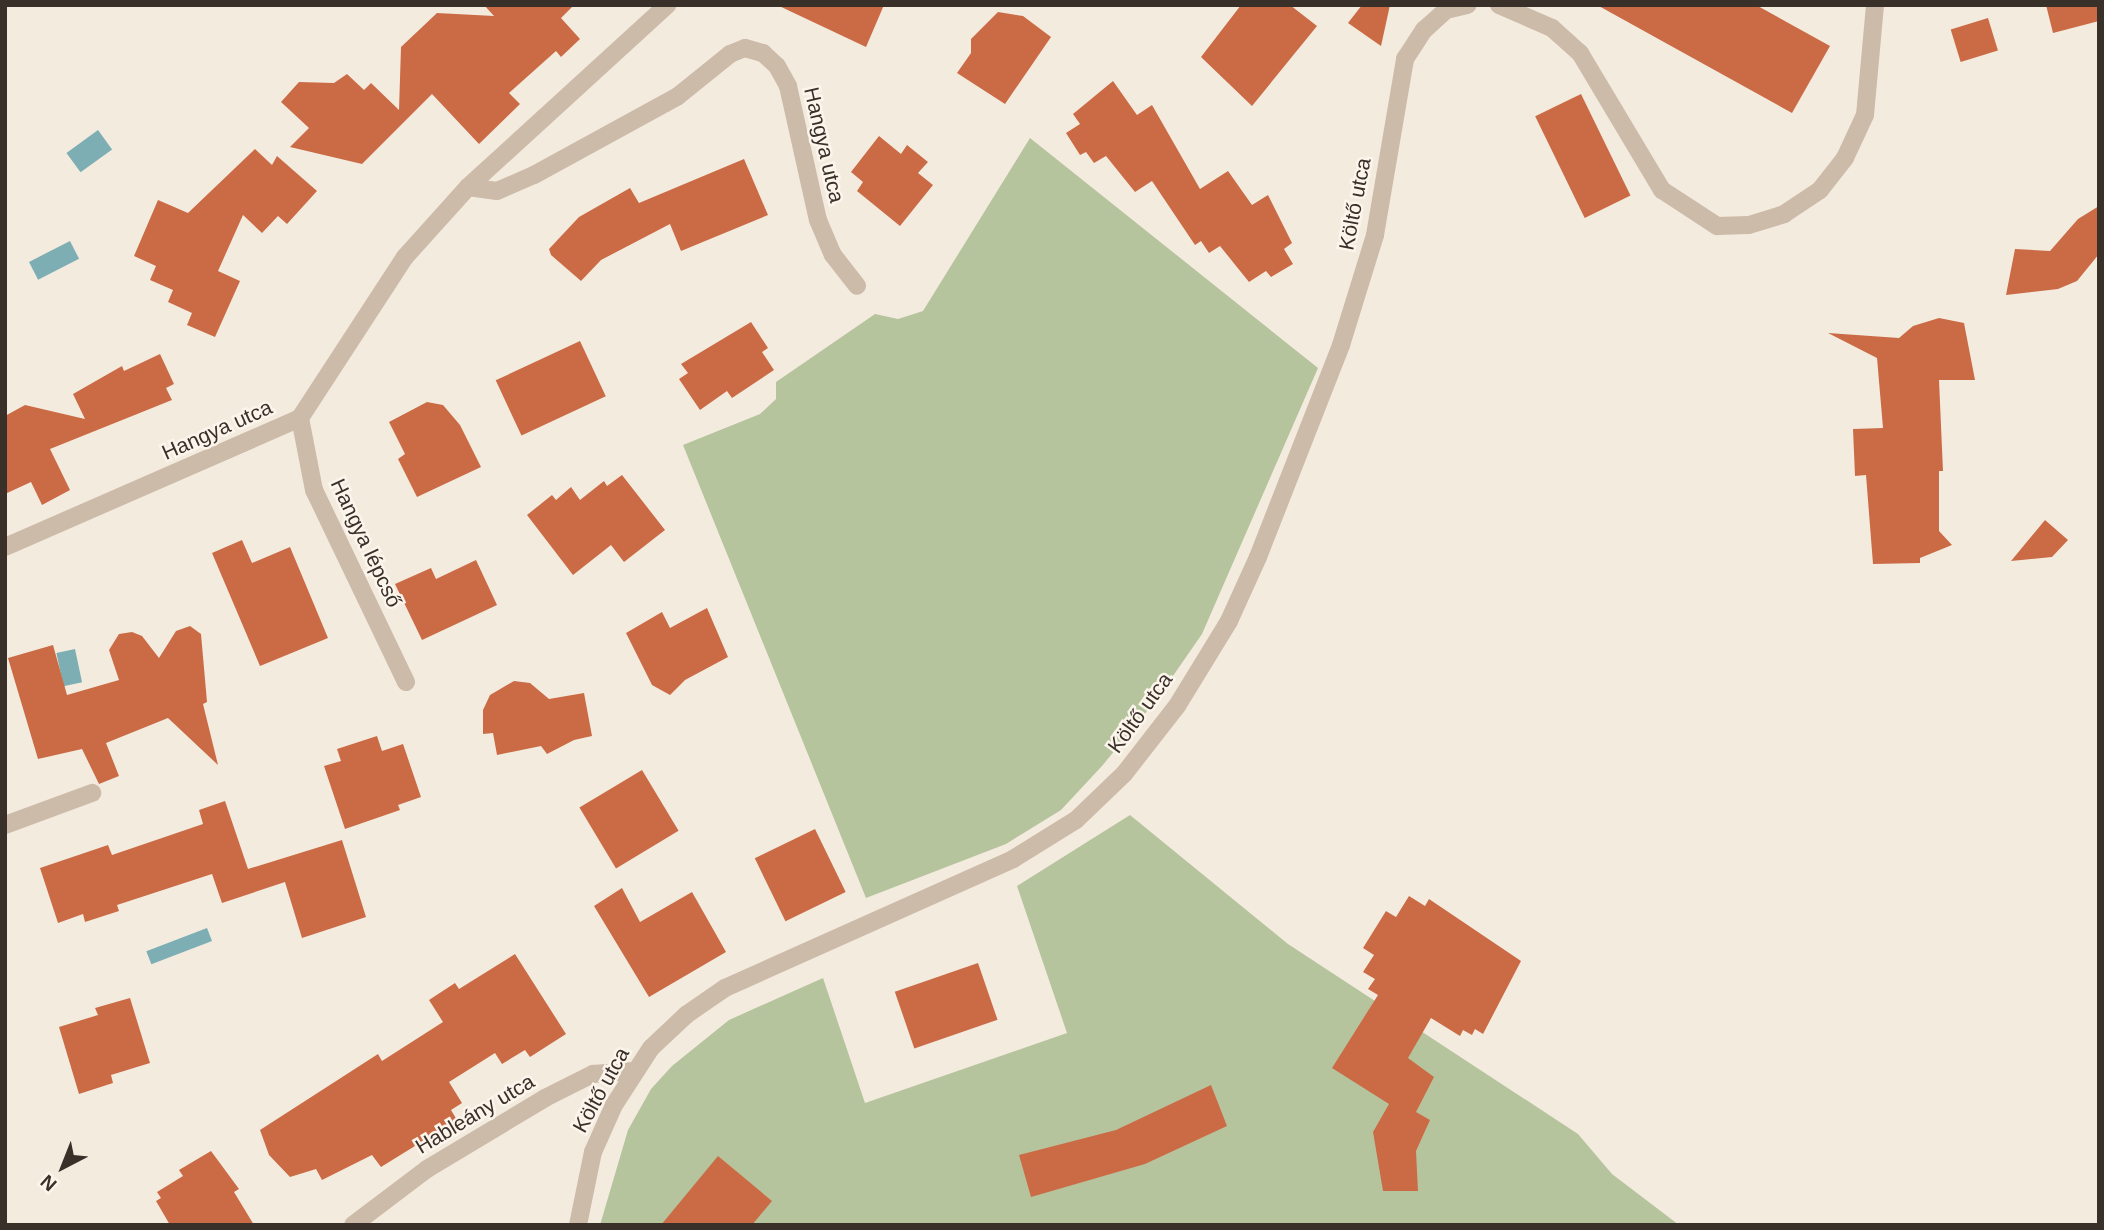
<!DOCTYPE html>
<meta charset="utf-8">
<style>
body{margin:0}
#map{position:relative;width:2104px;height:1230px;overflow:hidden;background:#f4ebdf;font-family:Arial,sans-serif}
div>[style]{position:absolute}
.green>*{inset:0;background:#b6c49e}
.water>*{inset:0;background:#7caeb3;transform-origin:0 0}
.building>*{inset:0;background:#cb6b46;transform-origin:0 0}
.minor>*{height:18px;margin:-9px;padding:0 9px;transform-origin:9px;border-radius:9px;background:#cdbbaa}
span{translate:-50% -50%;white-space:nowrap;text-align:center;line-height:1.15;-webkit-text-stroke:5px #fbf5ec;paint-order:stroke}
.street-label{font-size:21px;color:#3a302a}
.frame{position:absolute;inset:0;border:7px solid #3a302a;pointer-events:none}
.north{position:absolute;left:28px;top:1132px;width:70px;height:70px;-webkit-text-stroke:5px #fbf5ec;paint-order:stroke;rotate:222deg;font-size:19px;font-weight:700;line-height:28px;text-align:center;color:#3a302a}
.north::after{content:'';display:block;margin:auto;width:24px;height:32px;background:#3a302a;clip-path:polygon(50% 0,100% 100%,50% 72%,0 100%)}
</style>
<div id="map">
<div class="green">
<i style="clip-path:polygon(1030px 138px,1318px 368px,1202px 634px,1157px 699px,1102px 766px,1061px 810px,1006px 844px,866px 898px,683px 445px,760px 414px,776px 399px,776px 382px,875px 314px,898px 319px,923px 311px)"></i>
<i style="clip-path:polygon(1130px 815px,1288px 944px,1578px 1134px,1612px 1174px,1679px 1225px,600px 1225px,628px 1130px,651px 1089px,672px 1066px,729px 1020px,823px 978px,865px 1103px,1067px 1033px,1017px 886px)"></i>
</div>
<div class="water">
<i style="left:98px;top:130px;width:24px;height:39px;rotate:54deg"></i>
<i style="left:70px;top:241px;width:20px;height:46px;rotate:63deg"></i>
<i style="left:75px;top:649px;width:34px;height:19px;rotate:78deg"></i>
<i style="left:207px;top:928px;width:14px;height:65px;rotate:69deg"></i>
</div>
<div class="building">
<i style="clip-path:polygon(484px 5px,574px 5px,561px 18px,580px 39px,561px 57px,556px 51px,509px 93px,520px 104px,479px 144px,432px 94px,362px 164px,290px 147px,309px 128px,281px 102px,299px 82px,334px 83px,347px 74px,364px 90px,371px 83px,399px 110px,401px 47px,437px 13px,494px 16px)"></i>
<i style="clip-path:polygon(777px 5px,884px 5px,866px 47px)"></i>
<i style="clip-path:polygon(1241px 5px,1290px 5px,1317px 26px,1252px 106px,1201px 57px)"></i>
<i style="clip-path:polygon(1362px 5px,1390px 5px,1381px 46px,1348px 23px)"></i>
<i style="clip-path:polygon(1597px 5px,1756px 5px,1830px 46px,1792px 113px)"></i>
<i style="clip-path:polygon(2046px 5px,2099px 5px,2099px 21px,2053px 33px)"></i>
<i style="clip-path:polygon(998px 12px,1023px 16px,1051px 37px,1005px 104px,957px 73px,971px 53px,971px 39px)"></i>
<i style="left:1988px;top:18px;width:34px;height:39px;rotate:73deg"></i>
<i style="clip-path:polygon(1113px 81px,1137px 115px,1152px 105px,1200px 189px,1228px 171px,1252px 205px,1268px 195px,1292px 243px,1284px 249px,1293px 264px,1271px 277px,1266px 271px,1249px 282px,1220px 246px,1209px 253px,1201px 241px,1195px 245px,1152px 181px,1135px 192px,1106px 156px,1094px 163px,1086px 152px,1080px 155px,1066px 133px,1080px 124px,1073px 114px)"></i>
<i style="left:1581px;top:94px;width:113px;height:51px;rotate:64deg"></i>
<i style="clip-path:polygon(879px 136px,901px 154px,907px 145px,928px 162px,918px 173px,933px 185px,900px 226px,857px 191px,863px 182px,851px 172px)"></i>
<i style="clip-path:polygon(255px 149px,272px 165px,277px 156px,317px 191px,287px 224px,278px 216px,262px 233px,243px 215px,218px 271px,240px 281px,215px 337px,187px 325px,192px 313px,168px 302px,173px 290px,150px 280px,156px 266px,134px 256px,158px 200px,188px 213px)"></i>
<i style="clip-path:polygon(744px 159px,768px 215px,681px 251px,670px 224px,601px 260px,581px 281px,551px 255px,549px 249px,579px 217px,630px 188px,639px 203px)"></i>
<i style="clip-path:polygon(2099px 206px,2099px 254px,2077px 281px,2058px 289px,2006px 295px,2015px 249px,2050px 251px,2078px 219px)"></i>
<i style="clip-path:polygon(1939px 318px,1964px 323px,1975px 380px,1939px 380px,1943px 471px,1939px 471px,1939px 531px,1952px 545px,1920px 558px,1920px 563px,1873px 564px,1866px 475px,1855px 476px,1853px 429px,1883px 428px,1877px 358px,1828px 333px,1899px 338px,1913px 326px)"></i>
<i style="clip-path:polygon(751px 322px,768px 348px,762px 352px,774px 370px,732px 398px,727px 391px,700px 410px,679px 379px,688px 373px,681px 364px)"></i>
<i style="left:580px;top:341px;width:61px;height:93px;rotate:65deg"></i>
<i style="clip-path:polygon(160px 354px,174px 384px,166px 388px,172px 400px,50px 449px,70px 490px,42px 505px,31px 482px,5px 494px,5px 416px,25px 405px,85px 419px,73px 394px,122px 366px,124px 371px)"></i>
<i style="clip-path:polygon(427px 402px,443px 405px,460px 425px,481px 467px,417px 497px,398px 459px,405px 454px,389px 422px)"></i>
<i style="clip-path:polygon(622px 475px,665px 530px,624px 562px,611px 545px,573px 575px,527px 515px,552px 495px,556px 500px,571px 487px,580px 500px,604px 481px,607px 486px)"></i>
<i style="clip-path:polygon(2045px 520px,2068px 540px,2052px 557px,2011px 561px)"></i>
<i style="clip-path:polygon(242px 540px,252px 563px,290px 547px,328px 638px,260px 666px,212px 553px)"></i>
<i style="clip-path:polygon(476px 560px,497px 605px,422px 640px,395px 584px,431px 568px,436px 579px)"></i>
<i style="clip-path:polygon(707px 608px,728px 657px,685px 680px,670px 695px,652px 685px,626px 633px,662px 612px,670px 628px)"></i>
<i style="clip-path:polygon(190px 626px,201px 634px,207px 702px,203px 704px,218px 765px,168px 718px,106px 743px,119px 776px,99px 784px,82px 749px,38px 759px,8px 658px,53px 645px,67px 695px,119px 680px,109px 650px,119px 634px,132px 632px,142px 636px,159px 658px,176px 631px)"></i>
<i style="clip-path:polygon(514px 681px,530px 683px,549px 699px,584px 693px,592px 736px,574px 740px,547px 754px,541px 746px,497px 755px,493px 733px,483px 734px,483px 710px,490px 695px)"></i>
<i style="clip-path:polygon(377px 736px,382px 751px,403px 744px,421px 797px,398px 805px,400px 810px,345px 829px,324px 766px,341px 761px,337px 749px)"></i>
<i style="left:642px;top:770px;width:71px;height:73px;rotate:59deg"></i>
<i style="clip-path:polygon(225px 801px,248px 869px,342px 840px,366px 917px,302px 938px,285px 882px,222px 903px,212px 874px,117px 905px,119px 911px,85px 922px,83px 914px,58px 923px,40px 868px,108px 845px,112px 855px,203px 824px,199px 810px)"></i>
<i style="left:815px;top:829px;width:70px;height:67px;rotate:64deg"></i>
<i style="clip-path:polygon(622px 888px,640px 922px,692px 892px,726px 952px,649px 997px,594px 906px)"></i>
<i style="clip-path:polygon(1409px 896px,1425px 906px,1429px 899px,1521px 961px,1483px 1034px,1475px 1029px,1472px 1035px,1463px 1030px,1460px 1036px,1431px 1018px,1408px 1058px,1434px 1077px,1416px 1112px,1430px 1120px,1416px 1151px,1418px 1191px,1383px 1191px,1373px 1132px,1389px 1104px,1332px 1068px,1378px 995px,1368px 989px,1375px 979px,1363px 972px,1374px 955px,1363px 948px,1386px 911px,1396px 917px)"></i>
<i style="clip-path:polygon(515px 954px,566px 1034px,530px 1057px,525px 1050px,502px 1064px,495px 1053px,449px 1082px,462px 1103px,451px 1110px,457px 1120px,381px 1167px,372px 1155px,322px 1180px,316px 1169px,290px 1177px,269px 1155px,260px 1130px,378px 1054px,382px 1061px,443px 1022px,429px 1000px,455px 983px,459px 989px)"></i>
<i style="left:978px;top:963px;width:60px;height:88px;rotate:71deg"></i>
<i style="clip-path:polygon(130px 998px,150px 1063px,111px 1075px,113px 1083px,79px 1094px,59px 1027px,98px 1015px,95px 1008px)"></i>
<i style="clip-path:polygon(1211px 1085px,1227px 1126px,1145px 1164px,1031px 1197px,1019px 1155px,1116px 1130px)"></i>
<i style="clip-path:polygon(211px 1151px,239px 1189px,234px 1192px,254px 1225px,170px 1225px,156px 1201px,161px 1198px,157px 1192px,183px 1176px,179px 1170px)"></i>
<i style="clip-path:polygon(718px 1156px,772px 1201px,752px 1225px,661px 1225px)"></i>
</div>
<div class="minor">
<i style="left:1499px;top:5px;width:58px;rotate:23.5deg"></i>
<i style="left:1552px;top:28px;width:38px;rotate:42deg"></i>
<i style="left:1580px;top:53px;width:160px;rotate:59.1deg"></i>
<i style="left:1662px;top:190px;width:66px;rotate:33.2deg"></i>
<i style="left:1717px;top:226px;width:32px;rotate:-2deg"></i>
<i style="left:1749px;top:225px;width:37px;rotate:-17deg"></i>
<i style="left:1784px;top:214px;width:43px;rotate:-33.7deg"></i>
<i style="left:1820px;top:190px;width:41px;rotate:-52deg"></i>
<i style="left:1845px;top:158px;width:47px;rotate:-65.1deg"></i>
<i style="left:1865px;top:115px;width:110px;rotate:-84.8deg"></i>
<i style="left:468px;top:187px;width:29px;rotate:8deg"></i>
<i style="left:497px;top:191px;width:40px;rotate:-23.4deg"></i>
<i style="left:534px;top:175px;width:164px;rotate:-28.7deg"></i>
<i style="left:678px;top:96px;width:67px;rotate:-38.9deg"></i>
<i style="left:730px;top:54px;width:16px;rotate:-22deg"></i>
<i style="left:745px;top:48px;width:19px;rotate:16deg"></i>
<i style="left:763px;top:53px;width:19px;rotate:43deg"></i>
<i style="left:777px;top:66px;width:23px;rotate:61deg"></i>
<i style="left:788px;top:86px;width:137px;rotate:77.4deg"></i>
<i style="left:818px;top:220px;width:38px;rotate:67deg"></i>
<i style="left:833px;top:255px;width:39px;rotate:52deg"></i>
<i style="left:300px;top:418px;width:73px;rotate:79deg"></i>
<i style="left:314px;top:490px;width:213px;rotate:64.4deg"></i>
<i style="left:5px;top:547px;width:322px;rotate:-23.6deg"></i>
<i style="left:300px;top:418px;width:192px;rotate:-56.9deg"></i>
<i style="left:405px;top:257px;width:94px;rotate:-48deg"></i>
<i style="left:468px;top:187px;width:270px;rotate:-42.4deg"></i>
<i style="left:5px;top:825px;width:93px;rotate:-20.2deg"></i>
<i style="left:353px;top:1225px;width:93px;rotate:-37.1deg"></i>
<i style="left:427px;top:1169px;width:138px;rotate:-31deg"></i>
<i style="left:545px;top:1098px;width:54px;rotate:-26.6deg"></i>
<i style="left:593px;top:1074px;width:40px;rotate:-4.3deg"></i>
<i style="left:578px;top:1225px;width:75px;rotate:-78.4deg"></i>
<i style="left:593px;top:1152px;width:51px;rotate:-65.9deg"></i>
<i style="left:614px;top:1105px;width:68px;rotate:-57deg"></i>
<i style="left:651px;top:1048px;width:48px;rotate:-43.3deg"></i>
<i style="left:686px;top:1015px;width:47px;rotate:-34.7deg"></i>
<i style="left:725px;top:988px;width:316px;rotate:-24.1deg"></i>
<i style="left:1013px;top:859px;width:74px;rotate:-31.8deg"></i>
<i style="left:1076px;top:820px;width:66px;rotate:-43.8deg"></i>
<i style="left:1124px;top:774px;width:86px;rotate:-52.1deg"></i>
<i style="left:1177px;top:706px;width:100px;rotate:-58.5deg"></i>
<i style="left:1229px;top:621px;width:70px;rotate:-65.6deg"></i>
<i style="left:1258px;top:557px;width:228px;rotate:-68.6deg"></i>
<i style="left:1341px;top:345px;width:115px;rotate:-72.8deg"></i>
<i style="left:1375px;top:235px;width:179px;rotate:-80.3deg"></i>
<i style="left:1405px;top:59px;width:35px;rotate:-57deg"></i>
<i style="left:1424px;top:30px;width:30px;rotate:-42deg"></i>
<i style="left:1446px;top:10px;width:22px;rotate:-13deg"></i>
</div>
<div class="street-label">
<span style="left:824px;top:145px;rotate:77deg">Hangya utca</span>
<span style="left:1355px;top:204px;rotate:-79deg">Költő utca</span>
<span style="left:217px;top:430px;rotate:-24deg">Hangya utca</span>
<span style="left:366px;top:543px;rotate:65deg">Hangya lépcső</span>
<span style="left:1140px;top:713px;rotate:-54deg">Költő utca</span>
<span style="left:601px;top:1090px;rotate:-61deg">Költő utca</span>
<span style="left:475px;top:1114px;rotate:-31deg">Hableány utca</span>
</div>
<div class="frame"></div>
<div class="north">N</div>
</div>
